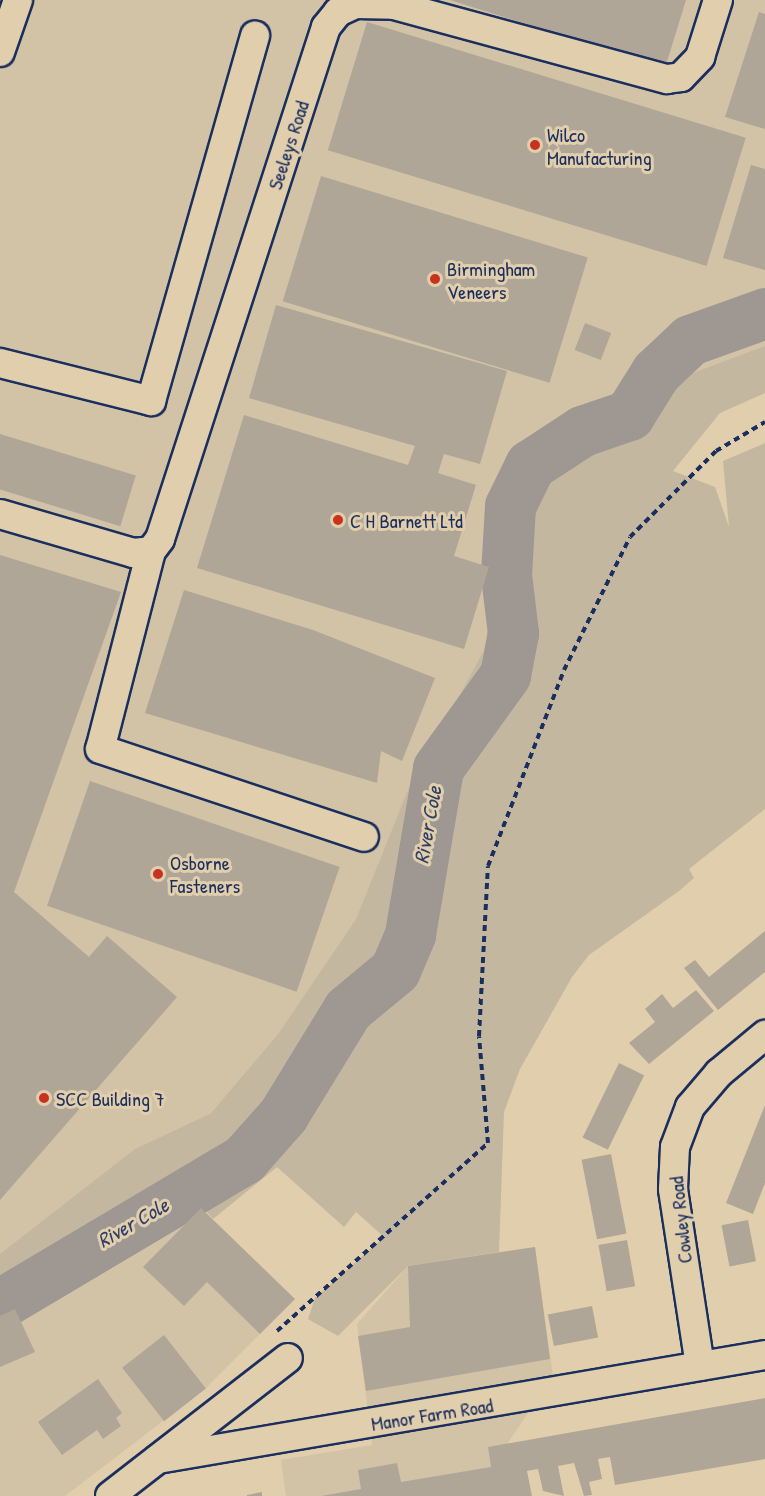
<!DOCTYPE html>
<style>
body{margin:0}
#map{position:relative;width:765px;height:1496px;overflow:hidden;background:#e1ceac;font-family:"Patrick Hand",sans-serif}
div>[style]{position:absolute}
.built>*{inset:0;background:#d2c2a6}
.green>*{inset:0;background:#c4b7a0}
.river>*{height:51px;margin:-25.5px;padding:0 25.5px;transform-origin:25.5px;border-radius:25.5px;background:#9e9792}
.building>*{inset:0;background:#b0a698;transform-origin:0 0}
.path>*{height:4px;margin-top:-2px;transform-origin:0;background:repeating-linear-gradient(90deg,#1b2f5e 0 6px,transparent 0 10.5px)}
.roads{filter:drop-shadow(2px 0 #1b2f5e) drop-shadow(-2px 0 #1b2f5e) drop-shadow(0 2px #1b2f5e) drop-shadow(0 -2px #1b2f5e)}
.minor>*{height:28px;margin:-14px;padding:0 14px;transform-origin:14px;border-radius:14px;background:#e1ceac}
.dots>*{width:16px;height:16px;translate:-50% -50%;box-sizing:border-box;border:3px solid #e1ceac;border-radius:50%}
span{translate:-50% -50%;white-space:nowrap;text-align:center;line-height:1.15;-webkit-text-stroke:6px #e1ceac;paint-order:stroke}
.poi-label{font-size:20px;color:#1b2f5e}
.left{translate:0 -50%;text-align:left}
.street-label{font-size:20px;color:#1b2f5e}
.water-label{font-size:21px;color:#2f3f66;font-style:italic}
</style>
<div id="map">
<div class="built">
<i style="clip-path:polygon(0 0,765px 0,765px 346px,631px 396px,496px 532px,494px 593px,484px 650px,407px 792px,356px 919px,278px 1034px,210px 1114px,186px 1195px,295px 1299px,206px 1388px,65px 1496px,0 1496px)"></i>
<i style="clip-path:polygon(535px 1247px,553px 1376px,507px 1444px,517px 1496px,286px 1496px,281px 1460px,372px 1445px,357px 1324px,408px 1266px)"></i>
</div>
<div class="green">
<i style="clip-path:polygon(765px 346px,765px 393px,720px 413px,673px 471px,715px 487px,729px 527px,723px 461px,765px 443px,765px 809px,689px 869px,694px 878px,679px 891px,589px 955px,572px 977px,520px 1069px,504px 1112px,499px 1252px,408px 1266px,338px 1336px,308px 1319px,315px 1298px,384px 1237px,356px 1212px,344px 1227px,277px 1167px,213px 1219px,185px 1188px,165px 1193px,0 1295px,0 1254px,135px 1149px,210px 1114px,278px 1034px,356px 919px,407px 792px,484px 650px,494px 593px,496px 532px,552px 442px,631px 396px)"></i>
</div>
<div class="river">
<i style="left:0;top:1304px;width:284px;rotate:-30.7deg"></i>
<i style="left:244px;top:1159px;width:59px;rotate:-48.4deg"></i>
<i style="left:283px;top:1115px;width:124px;rotate:-58.5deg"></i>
<i style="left:348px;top:1009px;width:61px;rotate:-39.7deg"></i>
<i style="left:395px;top:970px;width:39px;rotate:-67deg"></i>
<i style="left:410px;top:934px;width:168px;rotate:-80.4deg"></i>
<i style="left:438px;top:768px;width:115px;rotate:-54.2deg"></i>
<i style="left:505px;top:675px;width:43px;rotate:-79.2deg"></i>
<i style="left:513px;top:633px;width:58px;rotate:-96.9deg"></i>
<i style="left:506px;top:575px;width:69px;rotate:-86.7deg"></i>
<i style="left:510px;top:506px;width:46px;rotate:-64deg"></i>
<i style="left:530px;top:465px;width:62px;rotate:-33.2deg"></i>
<i style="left:582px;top:431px;width:50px;rotate:-18.8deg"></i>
<i style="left:629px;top:415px;width:51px;rotate:-57.9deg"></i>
<i style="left:656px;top:372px;width:47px;rotate:-43.3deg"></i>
<i style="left:690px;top:340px;width:80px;rotate:-19.8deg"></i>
</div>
<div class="building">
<i style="clip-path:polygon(450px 0,686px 0,665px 68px)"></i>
<i style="clip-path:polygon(759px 12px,765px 14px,765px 129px,725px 117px)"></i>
<i style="left:367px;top:22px;width:396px;height:134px;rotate:17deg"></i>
<i style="clip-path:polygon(751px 165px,765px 169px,765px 270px,723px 258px)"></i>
<i style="left:321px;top:176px;width:279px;height:131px;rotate:17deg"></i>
<i style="clip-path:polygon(276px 305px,507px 371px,480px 464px,444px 454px,438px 473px,476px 485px,454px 556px,489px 567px,464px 649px,197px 568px,244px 415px,408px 465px,415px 446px,249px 398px)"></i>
<i style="left:585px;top:323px;width:28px;height:29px;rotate:21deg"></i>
<i style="left:0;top:434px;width:142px;height:53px;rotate:17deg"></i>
<i style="clip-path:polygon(0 555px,121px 592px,14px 892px,89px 957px,107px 936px,177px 997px,0 1200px)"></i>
<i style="clip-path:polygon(184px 590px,313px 630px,435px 678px,402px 761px,381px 751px,377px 783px,145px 713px)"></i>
<i style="left:90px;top:781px;width:264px;height:132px;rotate:19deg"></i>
<i style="clip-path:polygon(765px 931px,765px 972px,718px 1010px,684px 968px,695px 960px,709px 977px)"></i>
<i style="clip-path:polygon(696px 990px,714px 1011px,649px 1064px,629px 1043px,655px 1022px,645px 1009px,662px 994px,673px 1008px)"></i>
<i style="left:619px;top:1063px;width:28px;height:83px;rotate:26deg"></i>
<i style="clip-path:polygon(765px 1105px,765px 1183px,753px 1214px,726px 1203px)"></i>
<i style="left:611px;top:1154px;width:81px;height:30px;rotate:79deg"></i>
<i style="clip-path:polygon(201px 1208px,295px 1299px,260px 1334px,207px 1282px,184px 1306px,143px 1267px)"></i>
<i style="left:748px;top:1220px;width:42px;height:27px;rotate:79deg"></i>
<i style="left:627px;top:1240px;width:47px;height:29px;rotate:80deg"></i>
<i style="clip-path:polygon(535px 1247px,550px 1359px,366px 1391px,358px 1336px,410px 1327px,408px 1266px)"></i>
<i style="left:592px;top:1306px;width:32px;height:45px;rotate:79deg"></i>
<i style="clip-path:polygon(15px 1309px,35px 1352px,0 1367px,0 1316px)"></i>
<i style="left:164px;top:1335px;width:68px;height:53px;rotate:52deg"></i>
<i style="clip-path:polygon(98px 1379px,122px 1413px,116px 1418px,121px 1426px,103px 1439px,97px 1430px,62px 1455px,38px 1422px)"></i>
<i style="clip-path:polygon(765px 1398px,765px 1459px,615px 1485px,610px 1457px,598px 1459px,602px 1479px,589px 1482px,592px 1495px,584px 1496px,574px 1463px,558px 1466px,564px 1496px,543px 1491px,538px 1469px,527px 1471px,532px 1496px,321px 1496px,361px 1489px,358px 1470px,397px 1463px,401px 1482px,491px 1467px,488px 1447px)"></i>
<i style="clip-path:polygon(262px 1492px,262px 1496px,247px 1496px,247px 1495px)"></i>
</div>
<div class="path">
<i style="left:277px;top:1331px;width:283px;rotate:-41.7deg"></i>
<i style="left:488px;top:1143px;width:107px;rotate:-94.8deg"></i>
<i style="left:479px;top:1036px;width:170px;rotate:-87deg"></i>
<i style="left:488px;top:866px;width:210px;rotate:-68.8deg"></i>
<i style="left:564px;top:670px;width:148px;rotate:-63.6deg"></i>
<i style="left:630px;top:537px;width:122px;rotate:-45deg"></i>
<i style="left:716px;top:451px;width:57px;rotate:-30.6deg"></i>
</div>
<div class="roads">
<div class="minor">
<i style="left:0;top:52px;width:55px;rotate:-70.9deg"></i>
<i style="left:0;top:363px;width:156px;rotate:14.1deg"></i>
<i style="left:151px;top:401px;width:380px;rotate:-74.1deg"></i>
<i style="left:0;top:514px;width:139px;rotate:16.3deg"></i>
<i style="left:133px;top:553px;width:18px;rotate:-6deg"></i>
<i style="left:151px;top:551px;width:15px;rotate:-53deg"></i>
<i style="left:160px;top:539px;width:538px;rotate:-72.04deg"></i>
<i style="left:326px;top:27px;width:19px;rotate:-51deg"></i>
<i style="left:338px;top:12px;width:19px;rotate:-25deg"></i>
<i style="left:355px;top:4px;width:39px;rotate:1deg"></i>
<i style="left:394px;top:5px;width:283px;rotate:15.2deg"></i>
<i style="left:667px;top:79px;width:14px;rotate:-8deg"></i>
<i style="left:681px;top:77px;width:28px;rotate:-46deg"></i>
<i style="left:700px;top:57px;width:60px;rotate:-72.5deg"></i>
<i style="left:151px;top:551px;width:204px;rotate:104.4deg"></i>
<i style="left:100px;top:749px;width:278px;rotate:18.4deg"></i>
<i style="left:700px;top:1366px;width:179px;rotate:-98.7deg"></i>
<i style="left:673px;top:1189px;width:42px;rotate:-87.3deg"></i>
<i style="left:675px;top:1147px;width:43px;rotate:-69.4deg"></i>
<i style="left:690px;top:1107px;width:45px;rotate:-49.5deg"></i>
<i style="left:719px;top:1073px;width:60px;rotate:-39.6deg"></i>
<i style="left:158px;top:1459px;width:616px;rotate:-9.72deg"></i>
<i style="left:110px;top:1496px;width:225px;rotate:-37.8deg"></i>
</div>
</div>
<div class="dots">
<i style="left:535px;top:145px;background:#c8321e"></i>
<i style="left:435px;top:279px;background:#c8321e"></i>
<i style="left:338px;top:520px;background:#c8321e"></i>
<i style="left:158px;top:874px;background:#c8321e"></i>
<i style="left:44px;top:1098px;background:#c8321e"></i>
</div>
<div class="poi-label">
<span class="left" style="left:547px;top:146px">Wilco<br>Manufacturing</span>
<span class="left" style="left:447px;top:280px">Birmingham<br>Veneers</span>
<span class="left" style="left:350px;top:520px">C H Barnett Ltd</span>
<span class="left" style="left:170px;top:874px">Osborne<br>Fasteners</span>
<span class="left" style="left:56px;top:1098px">SCC Building 7</span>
</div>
<div class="street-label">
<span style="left:288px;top:145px;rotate:-72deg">Seeleys Road</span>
<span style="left:680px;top:1220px;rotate:-96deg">Cowley Road</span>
<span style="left:432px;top:1414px;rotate:-9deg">Manor Farm Road</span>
</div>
<div class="water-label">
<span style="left:428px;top:825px;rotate:-80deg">River Cole</span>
<span style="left:133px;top:1223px;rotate:-30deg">River Cole</span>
</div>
</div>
